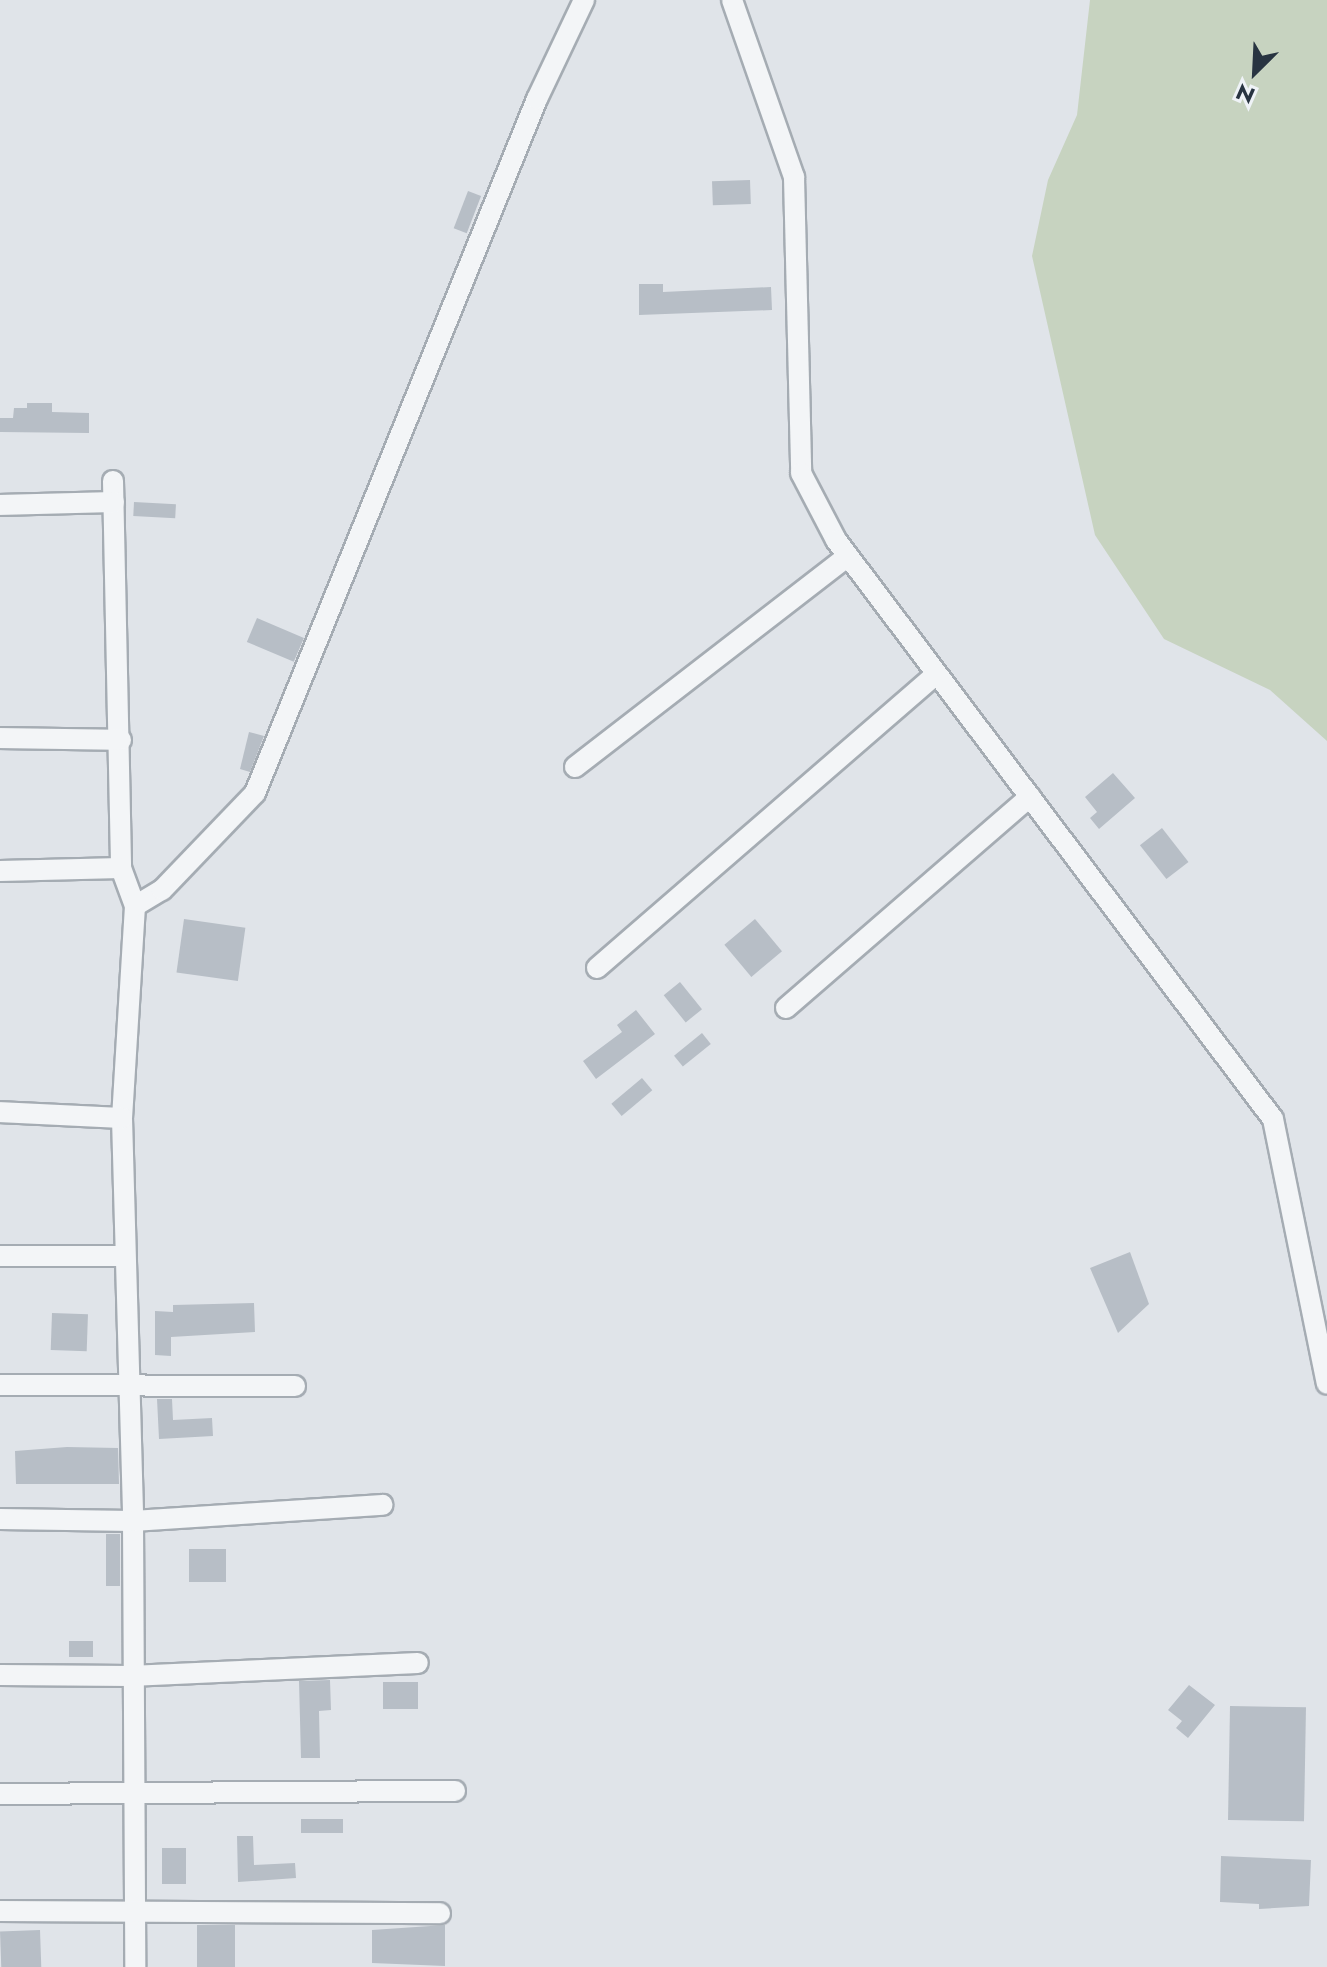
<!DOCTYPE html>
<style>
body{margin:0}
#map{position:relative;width:1327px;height:1967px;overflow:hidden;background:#e0e4e9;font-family:Jost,sans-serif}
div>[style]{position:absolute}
.green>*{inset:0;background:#c7d3c0}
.building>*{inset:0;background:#b7bec6;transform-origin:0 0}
.roads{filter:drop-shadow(2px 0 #a5acb3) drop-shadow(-2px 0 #a5acb3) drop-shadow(0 2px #a5acb3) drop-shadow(0 -2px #a5acb3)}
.street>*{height:20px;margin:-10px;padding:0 10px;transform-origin:10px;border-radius:10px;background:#f3f5f7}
span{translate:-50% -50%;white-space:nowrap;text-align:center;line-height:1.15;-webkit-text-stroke:6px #eff3f7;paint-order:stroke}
.north{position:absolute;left:1215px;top:32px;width:80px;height:80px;-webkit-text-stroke:6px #eff3f7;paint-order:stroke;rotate:204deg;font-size:22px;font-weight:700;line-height:32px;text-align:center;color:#283441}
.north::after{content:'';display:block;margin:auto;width:28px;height:36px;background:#283441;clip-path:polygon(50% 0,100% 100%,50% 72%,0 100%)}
</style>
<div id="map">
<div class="green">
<i style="clip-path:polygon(1090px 0,1327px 0,1327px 741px,1270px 690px,1164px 639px,1095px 535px,1032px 256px,1048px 180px,1077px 115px)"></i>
</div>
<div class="building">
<i style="left:750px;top:180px;width:24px;height:38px;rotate:88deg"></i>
<i style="left:468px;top:191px;width:14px;height:40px;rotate:21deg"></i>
<i style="clip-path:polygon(639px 284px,663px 284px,663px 292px,771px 287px,772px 310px,639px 315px)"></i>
<i style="clip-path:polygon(27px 403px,52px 403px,52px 412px,89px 413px,89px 433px,0 432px,0 418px,13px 418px,14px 408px,27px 408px)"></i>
<i style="left:134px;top:502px;width:42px;height:14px;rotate:3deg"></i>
<i style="left:257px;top:618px;width:51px;height:26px;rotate:23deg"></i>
<i style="clip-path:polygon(249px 732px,264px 736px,250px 772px,240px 769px)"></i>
<i style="clip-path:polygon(1113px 773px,1135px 798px,1099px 829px,1090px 818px,1097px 812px,1085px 797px)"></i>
<i style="left:1162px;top:828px;width:43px;height:28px;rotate:52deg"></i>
<i style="left:184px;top:919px;width:62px;height:54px;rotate:8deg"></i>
<i style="left:755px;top:919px;width:42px;height:40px;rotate:50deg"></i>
<i style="left:680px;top:982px;width:35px;height:21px;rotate:51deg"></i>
<i style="clip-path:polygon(636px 1010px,655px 1034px,596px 1079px,583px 1061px,622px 1032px,617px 1025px)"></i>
<i style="left:702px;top:1033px;width:14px;height:36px;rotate:51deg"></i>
<i style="left:642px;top:1078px;width:16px;height:40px;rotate:50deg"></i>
<i style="clip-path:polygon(1130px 1252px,1149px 1304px,1118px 1333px,1090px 1268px)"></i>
<i style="clip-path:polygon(254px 1303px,255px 1332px,171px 1337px,171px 1356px,155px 1355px,155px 1311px,173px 1312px,173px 1305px)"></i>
<i style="left:52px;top:1313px;width:36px;height:37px;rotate:2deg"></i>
<i style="clip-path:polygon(157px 1399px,172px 1399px,173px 1420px,212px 1418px,213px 1436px,159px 1439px)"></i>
<i style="clip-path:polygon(67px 1447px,118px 1448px,119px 1484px,16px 1484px,15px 1451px)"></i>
<i style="left:106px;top:1534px;width:14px;height:52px"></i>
<i style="left:189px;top:1549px;width:37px;height:33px"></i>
<i style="left:69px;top:1641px;width:24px;height:16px"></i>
<i style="clip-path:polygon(330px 1680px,331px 1710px,319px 1711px,320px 1758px,301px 1758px,299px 1681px)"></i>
<i style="left:383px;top:1682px;width:35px;height:27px"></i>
<i style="clip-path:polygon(1189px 1685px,1215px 1705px,1188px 1738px,1176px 1728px,1182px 1721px,1168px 1710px)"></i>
<i style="left:1230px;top:1706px;width:76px;height:114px;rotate:1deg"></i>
<i style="left:301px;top:1819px;width:42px;height:14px"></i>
<i style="clip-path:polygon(237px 1836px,253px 1836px,254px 1865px,295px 1863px,296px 1878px,238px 1882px)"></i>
<i style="left:186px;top:1848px;width:36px;height:24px;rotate:90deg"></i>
<i style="clip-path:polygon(1221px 1856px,1311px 1860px,1309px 1906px,1259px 1909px,1259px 1904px,1220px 1902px)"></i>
<i style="left:197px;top:1925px;width:38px;height:42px"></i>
<i style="clip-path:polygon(445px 1925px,445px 1966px,372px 1963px,372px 1930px)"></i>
<i style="left:40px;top:1930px;width:37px;height:40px;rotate:88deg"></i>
</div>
<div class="roads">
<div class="street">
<i style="left:732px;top:0;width:188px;rotate:70.7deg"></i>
<i style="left:794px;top:177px;width:296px;rotate:88.6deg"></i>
<i style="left:801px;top:473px;width:76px;rotate:62.4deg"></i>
<i style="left:836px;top:540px;width:725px;rotate:52.96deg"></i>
<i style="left:1273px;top:1119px;width:270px;rotate:78.5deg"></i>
<i style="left:113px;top:481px;width:387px;rotate:88.8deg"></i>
<i style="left:121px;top:868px;width:40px;rotate:69.8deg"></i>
<i style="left:135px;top:906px;width:212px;rotate:93.5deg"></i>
<i style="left:122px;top:1118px;width:403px;rotate:88.4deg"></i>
<i style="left:133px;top:1521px;width:446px;rotate:89.7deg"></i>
<i style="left:0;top:505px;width:114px;rotate:-1.5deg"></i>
<i style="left:0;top:738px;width:121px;rotate:0.9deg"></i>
<i style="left:575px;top:767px;width:345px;rotate:-37.7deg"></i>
<i style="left:0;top:871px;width:121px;rotate:-1.4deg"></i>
<i style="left:135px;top:906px;width:31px;rotate:-31deg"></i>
<i style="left:162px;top:890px;width:134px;rotate:-46.2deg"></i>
<i style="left:255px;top:793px;width:749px;rotate:-67.89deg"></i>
<i style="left:537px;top:99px;width:110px;rotate:-64.6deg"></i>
<i style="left:597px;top:968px;width:449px;rotate:-40.9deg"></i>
<i style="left:786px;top:1008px;width:323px;rotate:-40.9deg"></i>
<i style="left:0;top:1112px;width:122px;rotate:2.8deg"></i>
<i style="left:0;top:1256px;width:124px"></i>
<i style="left:0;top:1385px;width:295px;rotate:0.2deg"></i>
<i style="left:0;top:1519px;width:133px;rotate:0.9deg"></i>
<i style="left:133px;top:1521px;width:250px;rotate:-3.7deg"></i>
<i style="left:0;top:1675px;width:130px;rotate:0.4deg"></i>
<i style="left:130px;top:1676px;width:288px;rotate:-2.6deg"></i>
<i style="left:0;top:1794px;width:455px;rotate:-0.4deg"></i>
<i style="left:0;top:1911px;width:440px;rotate:0.3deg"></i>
</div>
</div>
<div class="north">N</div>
</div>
